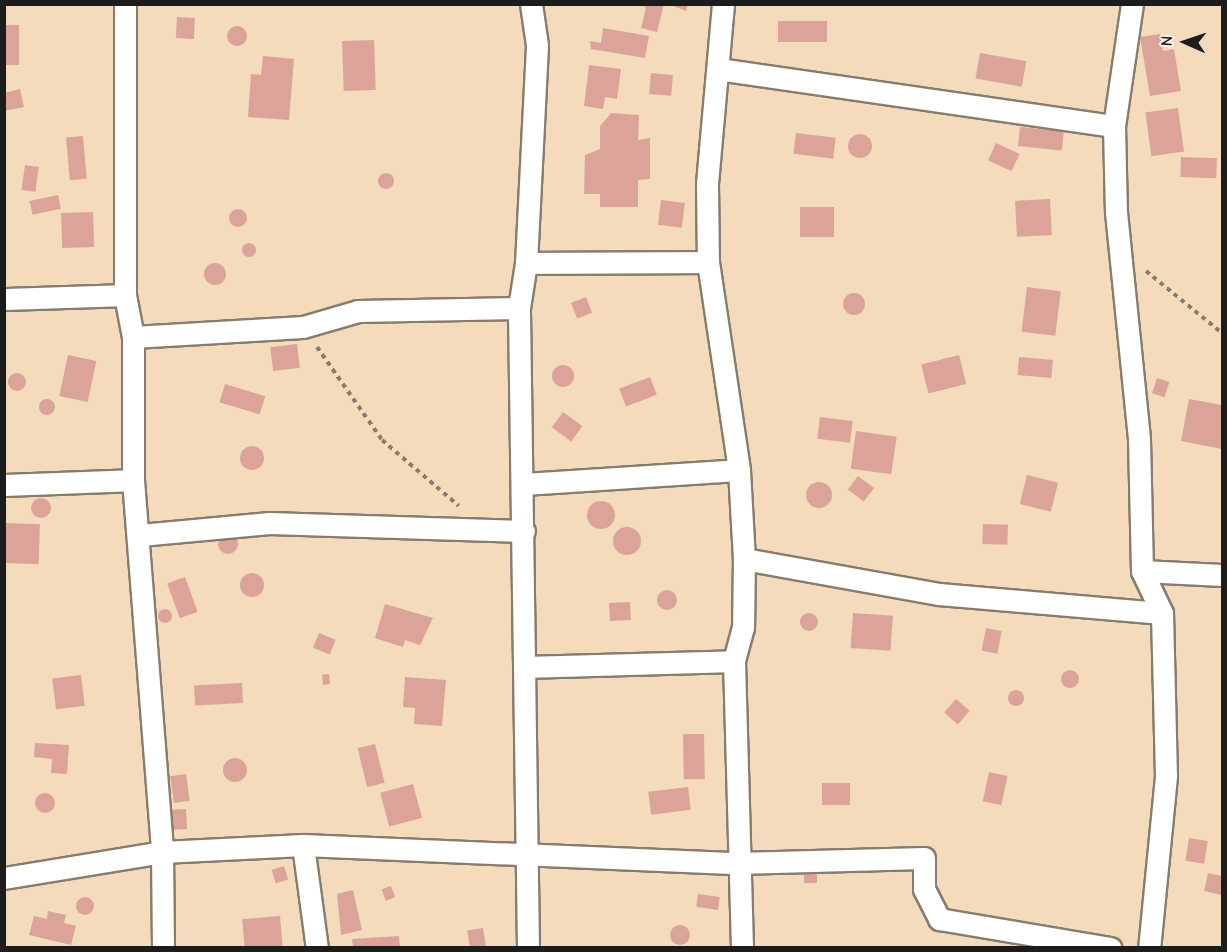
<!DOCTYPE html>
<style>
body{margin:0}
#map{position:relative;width:1227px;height:952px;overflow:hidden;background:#f3dbbc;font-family:"Comic Neue",sans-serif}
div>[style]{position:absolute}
.building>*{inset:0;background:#dca498;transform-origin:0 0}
.round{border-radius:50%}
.path>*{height:4px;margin-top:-2px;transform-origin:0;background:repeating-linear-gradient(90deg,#887c6c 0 4.5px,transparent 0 9px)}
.roads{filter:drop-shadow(2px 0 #887c6c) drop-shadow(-2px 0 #887c6c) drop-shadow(0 2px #887c6c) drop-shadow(0 -2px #887c6c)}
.minor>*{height:21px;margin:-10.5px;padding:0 10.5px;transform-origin:10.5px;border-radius:10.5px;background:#fff}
span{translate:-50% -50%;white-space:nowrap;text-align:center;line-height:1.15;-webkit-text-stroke:4.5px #fcf5e5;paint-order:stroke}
.frame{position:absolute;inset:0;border:6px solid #1c1c1c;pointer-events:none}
.north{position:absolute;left:1155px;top:12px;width:60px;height:60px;-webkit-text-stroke:4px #fcf5e5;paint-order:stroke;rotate:273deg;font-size:16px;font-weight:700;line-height:24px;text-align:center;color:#1c1c1c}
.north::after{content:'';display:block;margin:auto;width:21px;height:27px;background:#1c1c1c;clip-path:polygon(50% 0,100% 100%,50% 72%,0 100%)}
</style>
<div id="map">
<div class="building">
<i style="clip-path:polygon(640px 4px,664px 4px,657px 32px,641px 28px,646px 8px)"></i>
<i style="clip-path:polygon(669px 4px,688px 4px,686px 11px)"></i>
<i style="left:177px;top:17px;width:18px;height:21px;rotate:3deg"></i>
<i style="left:778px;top:21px;width:49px;height:21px"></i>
<i style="left:19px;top:25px;width:40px;height:15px;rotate:90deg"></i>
<i class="round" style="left:227px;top:26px;width:20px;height:20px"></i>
<i style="clip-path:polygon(603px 28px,649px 36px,645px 58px,591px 49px,590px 41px,601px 43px)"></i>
<i style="clip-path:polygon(1160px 34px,1163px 51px,1174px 49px,1181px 91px,1150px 96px,1140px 37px)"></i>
<i style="left:374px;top:40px;width:50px;height:32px;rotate:88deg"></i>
<i style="left:980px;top:53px;width:47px;height:26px;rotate:10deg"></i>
<i style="clip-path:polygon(263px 56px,294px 59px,289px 120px,248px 117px,251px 74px,261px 75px)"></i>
<i style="clip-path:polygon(589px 65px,621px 69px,617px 99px,605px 97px,603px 109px,584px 106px)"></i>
<i style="left:651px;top:73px;width:22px;height:21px;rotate:5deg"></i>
<i style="clip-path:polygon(20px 89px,24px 107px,4px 111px,4px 93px)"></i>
<i style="left:1178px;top:108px;width:44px;height:33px;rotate:82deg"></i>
<i style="clip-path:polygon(611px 113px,639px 115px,638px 140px,650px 138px,650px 179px,638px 180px,638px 207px,600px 207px,600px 194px,584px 194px,585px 155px,600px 149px,600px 126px)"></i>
<i style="left:1020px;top:127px;width:44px;height:19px;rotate:6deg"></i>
<i style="left:796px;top:133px;width:40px;height:21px;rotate:7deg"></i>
<i class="round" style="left:848px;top:134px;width:24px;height:24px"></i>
<i style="left:83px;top:136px;width:43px;height:17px;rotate:85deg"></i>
<i style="left:996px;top:143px;width:26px;height:19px;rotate:25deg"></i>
<i style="left:1181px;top:157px;width:36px;height:20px;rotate:2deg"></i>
<i style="left:25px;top:165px;width:14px;height:25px;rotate:8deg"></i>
<i class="round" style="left:378px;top:173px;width:16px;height:16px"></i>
<i style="left:58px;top:195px;width:14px;height:29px;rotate:78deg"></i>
<i style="left:1050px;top:199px;width:36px;height:35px;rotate:87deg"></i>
<i style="left:661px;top:200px;width:24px;height:25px;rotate:7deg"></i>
<i style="left:800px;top:207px;width:34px;height:30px"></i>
<i class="round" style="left:229px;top:209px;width:18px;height:18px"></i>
<i style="left:93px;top:212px;width:35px;height:32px;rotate:88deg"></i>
<i class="round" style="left:242px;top:243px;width:14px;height:14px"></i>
<i class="round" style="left:204px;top:263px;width:22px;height:22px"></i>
<i style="left:1027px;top:287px;width:34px;height:45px;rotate:7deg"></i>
<i class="round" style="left:843px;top:293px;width:22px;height:22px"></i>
<i style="left:586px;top:297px;width:17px;height:16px;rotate:69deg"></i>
<i style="left:297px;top:344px;width:24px;height:27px;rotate:83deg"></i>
<i style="left:68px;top:355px;width:29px;height:42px;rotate:12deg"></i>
<i style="left:959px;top:355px;width:30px;height:39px;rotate:76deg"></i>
<i style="left:1019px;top:357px;width:34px;height:18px;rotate:5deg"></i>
<i class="round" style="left:552px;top:365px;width:22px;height:22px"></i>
<i class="round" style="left:8px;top:373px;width:18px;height:18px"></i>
<i style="left:650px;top:377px;width:19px;height:33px;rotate:69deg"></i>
<i style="left:1157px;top:378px;width:13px;height:16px;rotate:18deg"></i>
<i style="left:225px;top:384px;width:42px;height:19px;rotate:17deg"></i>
<i style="clip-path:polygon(1189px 399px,1222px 405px,1222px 449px,1181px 441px)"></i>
<i class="round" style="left:39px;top:399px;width:16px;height:16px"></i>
<i style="left:563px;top:412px;width:24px;height:19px;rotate:36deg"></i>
<i style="left:820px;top:417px;width:33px;height:22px;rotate:7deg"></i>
<i style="left:856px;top:431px;width:41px;height:38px;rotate:8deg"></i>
<i class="round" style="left:240px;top:446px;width:24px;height:24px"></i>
<i style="left:1027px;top:475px;width:32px;height:30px;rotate:14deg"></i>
<i style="left:858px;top:476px;width:20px;height:17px;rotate:37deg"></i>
<i class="round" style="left:806px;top:482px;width:26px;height:26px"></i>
<i class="round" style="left:31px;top:498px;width:20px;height:20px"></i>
<i class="round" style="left:587px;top:501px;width:28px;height:28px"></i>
<i style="left:5px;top:523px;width:35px;height:40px;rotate:2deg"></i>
<i style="left:983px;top:524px;width:25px;height:20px;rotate:2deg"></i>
<i class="round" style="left:613px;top:527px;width:28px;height:28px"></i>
<i class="round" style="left:218px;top:534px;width:20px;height:20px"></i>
<i class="round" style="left:240px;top:573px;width:24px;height:24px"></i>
<i style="left:185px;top:577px;width:37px;height:19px;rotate:70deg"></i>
<i class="round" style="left:657px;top:590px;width:20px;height:20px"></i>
<i style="left:630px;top:602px;width:18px;height:21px;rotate:87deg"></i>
<i style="clip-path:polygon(385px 604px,433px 618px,420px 645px,405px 640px,403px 647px,375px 638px)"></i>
<i class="round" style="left:158px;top:609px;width:14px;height:14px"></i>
<i style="left:853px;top:613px;width:40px;height:35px;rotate:4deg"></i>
<i class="round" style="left:800px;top:613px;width:18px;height:18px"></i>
<i style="left:986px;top:628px;width:16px;height:23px;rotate:11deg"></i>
<i style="left:319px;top:633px;width:18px;height:16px;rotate:22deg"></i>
<i class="round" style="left:1061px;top:670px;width:18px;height:18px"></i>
<i style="left:329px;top:674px;width:10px;height:7px;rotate:84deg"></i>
<i style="left:81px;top:675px;width:31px;height:29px;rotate:83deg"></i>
<i style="clip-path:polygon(405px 677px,446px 680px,442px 726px,414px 724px,415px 708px,403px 707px)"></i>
<i style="left:242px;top:683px;width:20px;height:48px;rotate:87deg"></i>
<i class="round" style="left:1008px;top:690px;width:16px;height:16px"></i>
<i style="left:956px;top:699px;width:18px;height:18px;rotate:41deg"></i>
<i style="left:704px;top:734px;width:45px;height:21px;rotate:89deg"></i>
<i style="clip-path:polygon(35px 743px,69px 745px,67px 774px,51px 773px,52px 759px,34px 757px)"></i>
<i style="left:375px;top:744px;width:40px;height:18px;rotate:76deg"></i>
<i class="round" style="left:223px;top:758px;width:24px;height:24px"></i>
<i style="left:989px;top:772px;width:19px;height:30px;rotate:12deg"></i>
<i style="left:186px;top:774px;width:27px;height:16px;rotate:82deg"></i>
<i style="left:822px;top:783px;width:28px;height:22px"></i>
<i style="left:413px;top:784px;width:35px;height:34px;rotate:75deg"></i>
<i style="left:688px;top:787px;width:23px;height:40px;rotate:83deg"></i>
<i class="round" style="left:35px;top:793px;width:20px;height:20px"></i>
<i style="left:186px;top:809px;width:20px;height:15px;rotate:87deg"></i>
<i style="left:1189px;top:838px;width:19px;height:23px;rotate:9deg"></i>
<i style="left:284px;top:866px;width:14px;height:13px;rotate:73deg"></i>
<i style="left:817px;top:873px;width:10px;height:13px;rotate:90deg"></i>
<i style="clip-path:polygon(1208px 873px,1222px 876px,1222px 895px,1204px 891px)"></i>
<i style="left:391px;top:886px;width:12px;height:10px;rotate:70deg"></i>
<i style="clip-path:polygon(353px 890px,362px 930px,341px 935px,337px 894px)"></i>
<i style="left:698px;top:894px;width:22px;height:13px;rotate:8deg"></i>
<i class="round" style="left:76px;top:897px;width:18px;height:18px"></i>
<i style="clip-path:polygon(48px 911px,66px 915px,64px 923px,76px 926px,71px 945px,29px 935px,34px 916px,47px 919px)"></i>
<i style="left:280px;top:916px;width:32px;height:38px;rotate:85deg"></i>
<i class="round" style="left:670px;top:925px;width:20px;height:20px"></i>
<i style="left:483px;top:928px;width:18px;height:16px;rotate:81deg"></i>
<i style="clip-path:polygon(399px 936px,400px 948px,353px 948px,352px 939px)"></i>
</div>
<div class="path">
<i style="left:1146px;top:271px;width:98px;rotate:39.2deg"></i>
<i style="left:317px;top:347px;width:113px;rotate:55deg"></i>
<i style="left:382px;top:440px;width:101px;rotate:40.6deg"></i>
</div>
<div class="roads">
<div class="minor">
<i style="left:723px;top:4px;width:181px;rotate:95.1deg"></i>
<i style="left:707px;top:184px;width:78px;rotate:89.3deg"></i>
<i style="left:708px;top:262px;width:210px;rotate:81.5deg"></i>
<i style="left:739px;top:470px;width:89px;rotate:86.8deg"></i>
<i style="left:744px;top:559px;width:68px;rotate:90.8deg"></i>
<i style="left:743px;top:627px;width:35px;rotate:105deg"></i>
<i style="left:734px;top:661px;width:287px;rotate:88.4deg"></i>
<i style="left:1132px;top:4px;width:123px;rotate:98.4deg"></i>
<i style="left:1114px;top:126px;width:86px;rotate:88.7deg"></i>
<i style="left:1116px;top:212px;width:228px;rotate:84.2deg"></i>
<i style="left:1139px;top:439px;width:132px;rotate:88.7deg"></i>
<i style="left:1142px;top:571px;width:47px;rotate:64.5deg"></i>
<i style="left:1162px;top:613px;width:163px;rotate:88.6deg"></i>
<i style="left:1166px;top:776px;width:173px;rotate:95.6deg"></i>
<i style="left:718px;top:69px;width:400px;rotate:8.2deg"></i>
<i style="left:526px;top:263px;width:182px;rotate:-0.3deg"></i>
<i style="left:4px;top:299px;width:121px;rotate:-1.9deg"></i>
<i style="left:133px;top:337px;width:170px;rotate:-3.4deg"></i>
<i style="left:303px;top:327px;width:57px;rotate:-16.2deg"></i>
<i style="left:358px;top:311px;width:161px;rotate:-1.1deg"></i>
<i style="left:133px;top:480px;width:373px;rotate:85.5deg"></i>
<i style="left:162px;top:852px;width:96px;rotate:89.4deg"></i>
<i style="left:523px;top:484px;width:216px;rotate:-3.7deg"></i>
<i style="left:4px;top:485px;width:129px;rotate:-2.2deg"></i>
<i style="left:133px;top:480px;width:143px;rotate:-90deg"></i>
<i style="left:133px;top:337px;width:43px;rotate:-100.8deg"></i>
<i style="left:125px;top:295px;width:291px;rotate:-90deg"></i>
<i style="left:140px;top:535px;width:130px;rotate:-5.3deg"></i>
<i style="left:269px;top:523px;width:255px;rotate:1.8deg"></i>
<i style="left:744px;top:559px;width:198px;rotate:10.2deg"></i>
<i style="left:939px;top:594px;width:224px;rotate:4.9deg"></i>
<i style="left:1142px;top:571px;width:80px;rotate:2.9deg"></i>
<i style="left:525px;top:667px;width:209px;rotate:-1.6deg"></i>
<i style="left:303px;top:845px;width:104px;rotate:82.3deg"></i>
<i style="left:4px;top:878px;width:160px;rotate:-9.3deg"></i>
<i style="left:162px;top:852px;width:141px;rotate:-2.8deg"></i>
<i style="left:303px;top:845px;width:434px;rotate:2.4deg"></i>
<i style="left:737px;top:863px;width:187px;rotate:-1.5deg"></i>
<i style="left:924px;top:858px;width:31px;rotate:90deg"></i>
<i style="left:924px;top:889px;width:34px;rotate:63deg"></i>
<i style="left:939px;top:919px;width:174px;rotate:9.6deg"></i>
<i style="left:528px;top:948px;width:640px;rotate:-90.81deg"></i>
<i style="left:519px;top:308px;width:46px;rotate:-81.2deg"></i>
<i style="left:526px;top:263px;width:218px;rotate:-87.1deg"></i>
<i style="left:537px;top:45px;width:41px;rotate:-98.3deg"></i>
</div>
</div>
<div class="frame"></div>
<div class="north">N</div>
</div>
